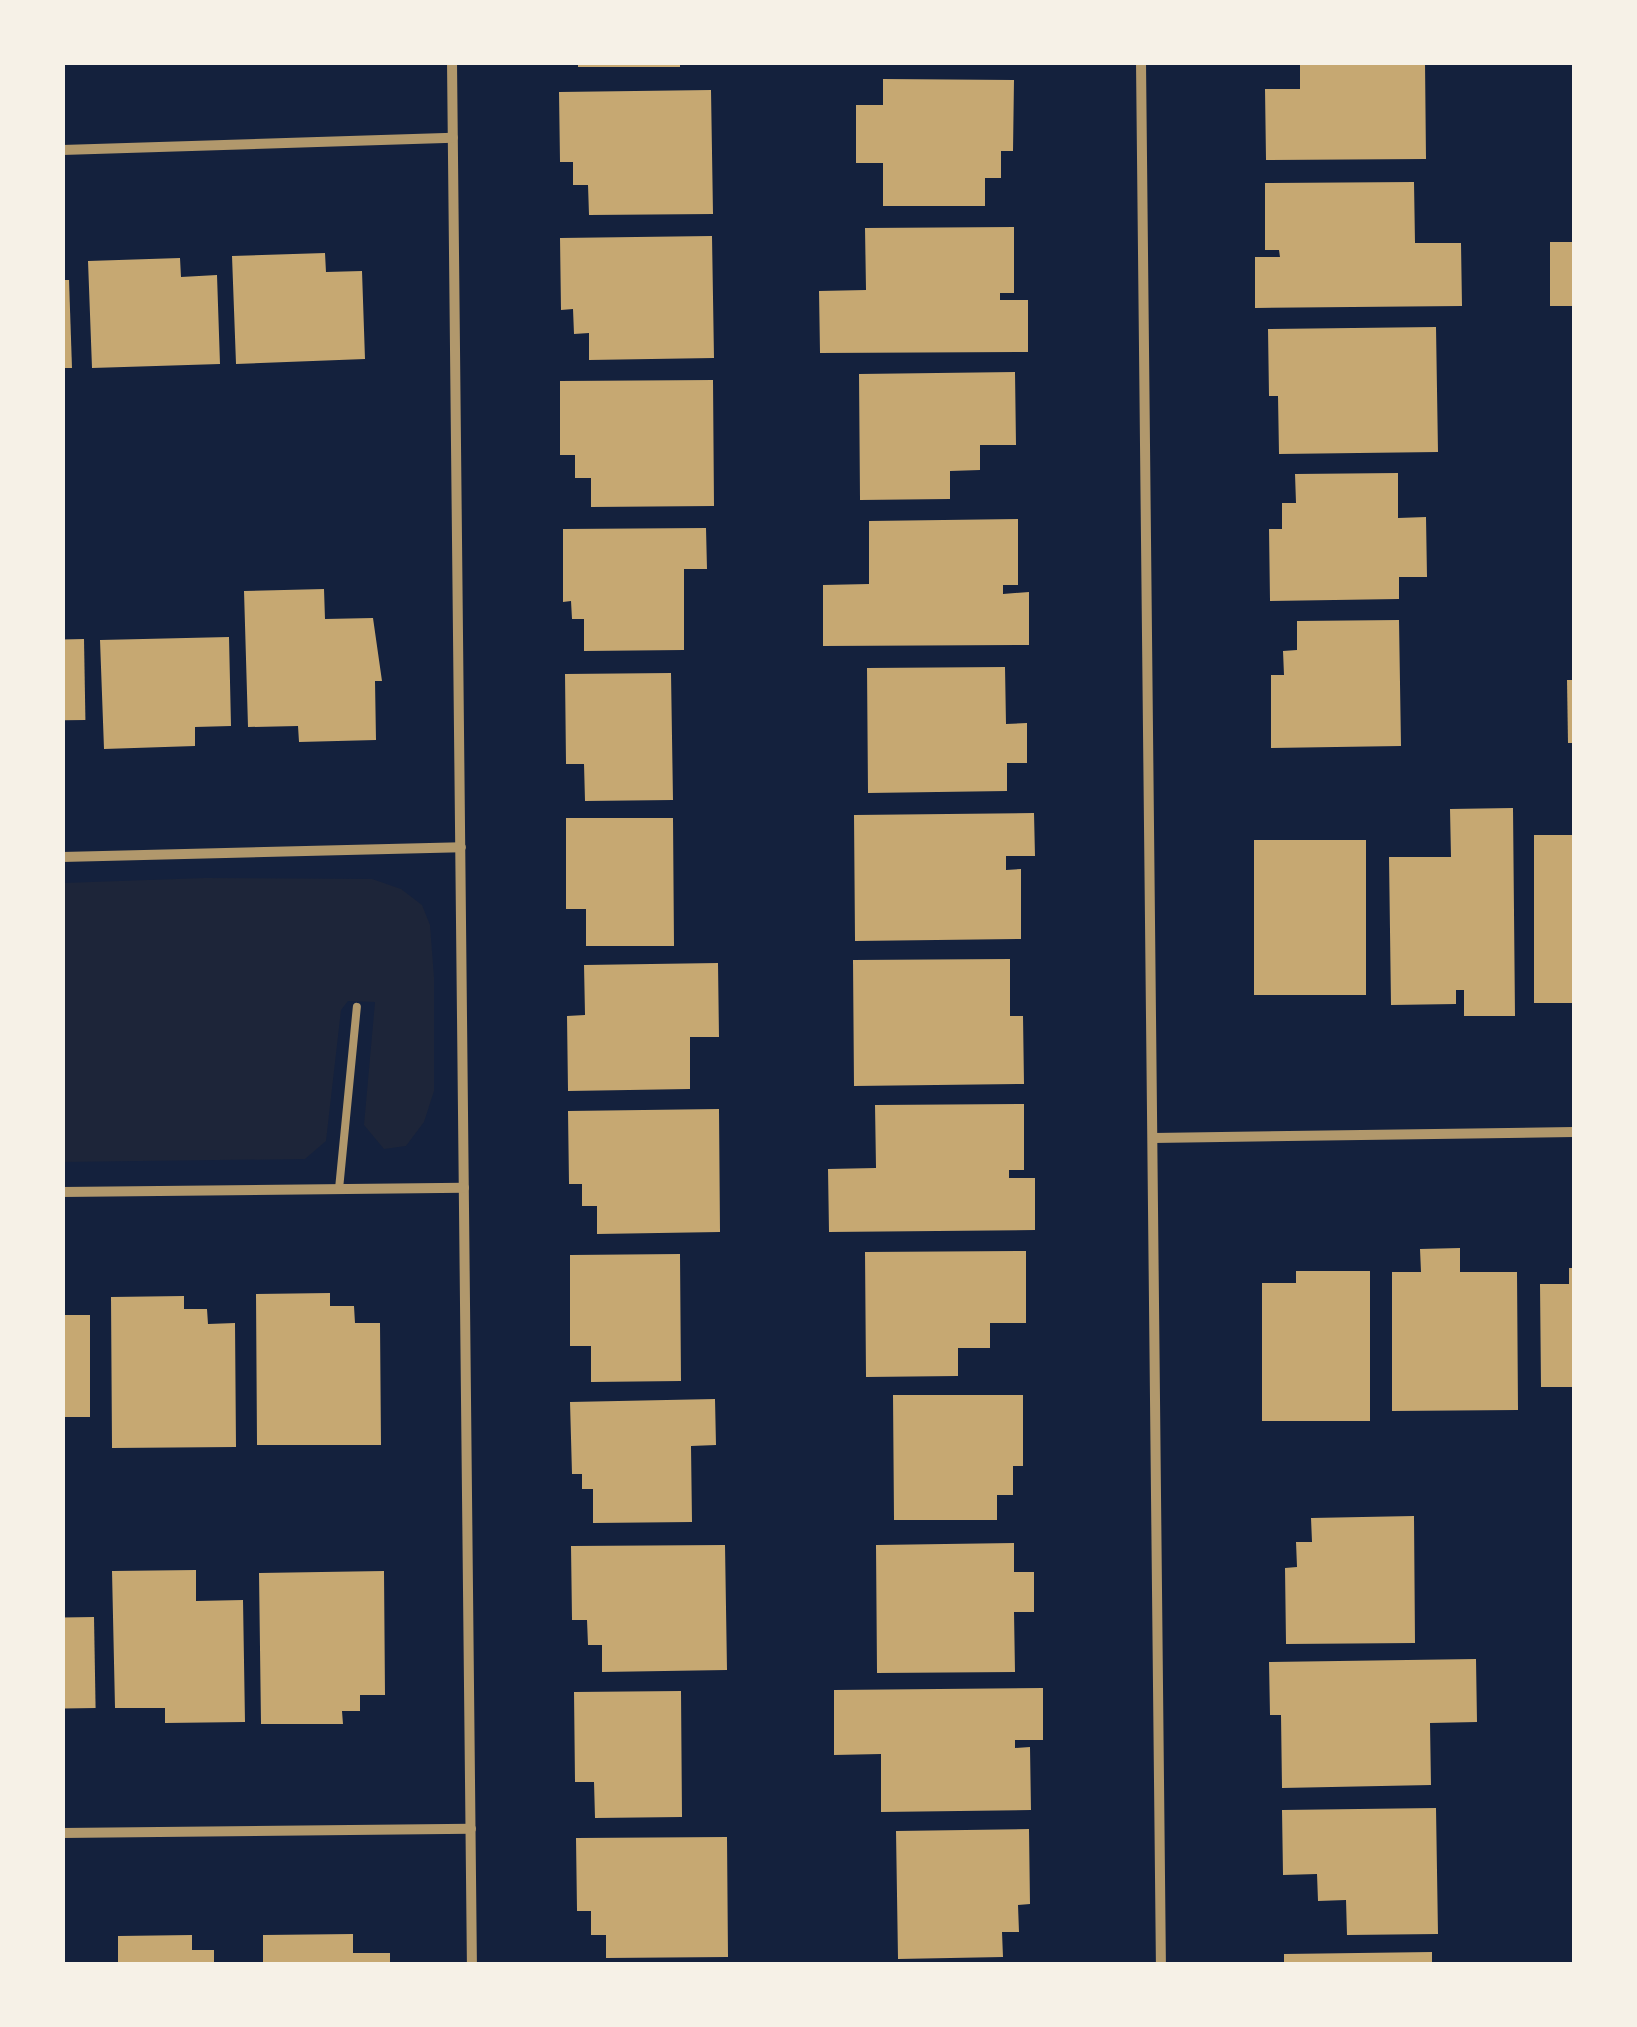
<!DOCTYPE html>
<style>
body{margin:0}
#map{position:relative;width:1637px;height:2027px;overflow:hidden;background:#14213d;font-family:"Roboto Serif",serif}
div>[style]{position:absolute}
.green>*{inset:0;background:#1d2539}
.building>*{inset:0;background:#c6a872;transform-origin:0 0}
.service>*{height:8px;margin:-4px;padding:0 4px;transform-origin:4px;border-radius:4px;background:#b1986c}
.minor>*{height:10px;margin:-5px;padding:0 5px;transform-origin:5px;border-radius:5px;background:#b1986c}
span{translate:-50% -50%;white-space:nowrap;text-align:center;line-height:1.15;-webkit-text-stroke:9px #f6f1e7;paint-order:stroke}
.frame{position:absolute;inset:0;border:65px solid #f6f1e7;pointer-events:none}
</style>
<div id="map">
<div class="green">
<i style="clip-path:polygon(205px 878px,372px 879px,401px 889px,422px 905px,430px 925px,434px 977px,434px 1091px,424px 1122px,406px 1146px,384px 1149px,364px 1125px,375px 1002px,348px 1001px,341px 1010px,326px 1141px,305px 1159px,63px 1162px,63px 883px)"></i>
</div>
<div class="building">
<i style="left:578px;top:62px;width:102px;height:5px"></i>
<i style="clip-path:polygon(1425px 62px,1426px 159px,1266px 160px,1265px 89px,1300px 89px,1300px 64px)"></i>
<i style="clip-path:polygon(883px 79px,1014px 80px,1013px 151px,1001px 151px,1001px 178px,985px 178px,985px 206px,883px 206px,883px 163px,856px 163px,856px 105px,883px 105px)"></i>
<i style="clip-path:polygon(711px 90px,713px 214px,589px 215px,588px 185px,573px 185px,573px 162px,560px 162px,559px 92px)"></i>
<i style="clip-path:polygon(1414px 182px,1415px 243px,1461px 243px,1462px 306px,1255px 308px,1255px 257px,1280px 257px,1279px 250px,1265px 250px,1265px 183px)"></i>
<i style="clip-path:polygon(1014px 227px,1014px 293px,1000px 293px,1000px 300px,1028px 300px,1028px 352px,820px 353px,819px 291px,866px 290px,865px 228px)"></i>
<i style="clip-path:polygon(712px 236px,714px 358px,589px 360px,589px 333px,574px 334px,573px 309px,561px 310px,560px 238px)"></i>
<i style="left:1550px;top:242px;width:24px;height:64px"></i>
<i style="clip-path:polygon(325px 253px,326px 272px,362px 271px,365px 359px,236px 364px,232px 256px)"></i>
<i style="clip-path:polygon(180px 258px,181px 277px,217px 275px,220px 364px,92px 368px,88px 261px)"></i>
<i style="clip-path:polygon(62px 280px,69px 280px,72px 368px,62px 368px)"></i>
<i style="clip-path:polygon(1436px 327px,1438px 452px,1279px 454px,1278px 396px,1269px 396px,1268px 329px)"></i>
<i style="clip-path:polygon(1015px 372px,1016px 445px,980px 445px,980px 470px,950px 471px,950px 499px,860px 500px,859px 374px)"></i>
<i style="clip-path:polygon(713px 380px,714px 506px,591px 507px,591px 478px,575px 478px,575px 455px,560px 455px,560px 381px)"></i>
<i style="clip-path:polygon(1398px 473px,1398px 518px,1426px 517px,1427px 577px,1399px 577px,1399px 599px,1270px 601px,1269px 529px,1282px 529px,1282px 503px,1296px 503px,1295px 474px)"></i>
<i style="clip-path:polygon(1018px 519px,1018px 585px,1003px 585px,1003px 594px,1029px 592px,1029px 645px,823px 646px,823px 585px,869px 584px,869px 521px)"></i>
<i style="clip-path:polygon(706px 528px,707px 569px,684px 569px,684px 650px,584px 651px,584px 619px,572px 619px,571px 601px,563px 602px,563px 529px)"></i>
<i style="clip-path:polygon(324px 589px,325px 619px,373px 618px,382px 681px,375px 681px,376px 740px,299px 742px,298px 726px,248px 727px,244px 591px)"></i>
<i style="clip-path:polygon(1399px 620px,1401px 746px,1271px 748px,1271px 675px,1284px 675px,1283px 651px,1297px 650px,1297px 621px)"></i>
<i style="clip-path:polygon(229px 637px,231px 726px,195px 727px,195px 746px,104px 749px,100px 640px)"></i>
<i style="left:84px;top:639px;width:81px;height:22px;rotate:89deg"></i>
<i style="clip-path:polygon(1005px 667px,1006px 724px,1027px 723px,1027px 763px,1007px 763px,1007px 791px,868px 793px,867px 668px)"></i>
<i style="clip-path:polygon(671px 673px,673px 800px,585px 801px,584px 764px,566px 764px,565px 674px)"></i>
<i style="clip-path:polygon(1567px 680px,1574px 680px,1574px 743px,1568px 743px)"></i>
<i style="clip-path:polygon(1513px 808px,1515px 1016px,1464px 1016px,1464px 990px,1456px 990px,1456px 1004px,1391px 1005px,1389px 857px,1451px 857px,1450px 809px)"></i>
<i style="clip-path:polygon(1034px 813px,1035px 856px,1006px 856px,1006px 870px,1021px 869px,1021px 939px,855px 941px,854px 815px)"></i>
<i style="clip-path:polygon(566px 818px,673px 818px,674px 946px,586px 946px,586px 909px,566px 909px)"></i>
<i style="left:1534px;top:835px;width:40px;height:168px"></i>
<i style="left:1254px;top:840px;width:112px;height:155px"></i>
<i style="clip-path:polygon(1010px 959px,1010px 1016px,1023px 1016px,1024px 1084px,854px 1086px,853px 960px)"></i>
<i style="clip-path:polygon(718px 963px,719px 1037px,690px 1037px,690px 1089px,568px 1091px,567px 1016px,585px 1015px,584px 965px)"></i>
<i style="clip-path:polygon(1024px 1104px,1024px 1170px,1009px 1170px,1009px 1178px,1035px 1178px,1035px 1230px,829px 1232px,828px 1169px,876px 1168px,875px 1105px)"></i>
<i style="clip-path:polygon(719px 1109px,720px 1232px,597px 1234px,597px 1206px,582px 1206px,582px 1184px,569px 1184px,568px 1111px)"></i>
<i style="clip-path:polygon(1460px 1248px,1460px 1272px,1517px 1272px,1518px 1410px,1392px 1411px,1392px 1272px,1421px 1272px,1420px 1249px)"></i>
<i style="clip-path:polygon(1026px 1251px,1026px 1323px,990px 1323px,990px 1348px,958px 1348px,958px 1376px,866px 1377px,865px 1252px)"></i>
<i style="clip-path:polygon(680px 1254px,681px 1381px,591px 1382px,591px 1346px,570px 1346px,570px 1255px)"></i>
<i style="clip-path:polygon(1569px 1268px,1574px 1268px,1574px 1387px,1541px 1387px,1540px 1284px,1569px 1284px)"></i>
<i style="clip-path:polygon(1296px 1271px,1370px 1271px,1370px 1421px,1262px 1421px,1262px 1283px,1296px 1283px)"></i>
<i style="clip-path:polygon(330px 1293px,330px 1306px,354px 1306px,355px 1323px,380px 1323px,381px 1445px,257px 1445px,256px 1294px)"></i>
<i style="clip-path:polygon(184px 1296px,184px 1309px,207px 1309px,208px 1324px,235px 1323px,236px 1447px,112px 1448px,111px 1297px)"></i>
<i style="left:62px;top:1315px;width:28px;height:102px"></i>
<i style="clip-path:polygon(893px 1395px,1023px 1395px,1023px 1466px,1013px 1466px,1013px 1495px,997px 1495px,997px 1520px,894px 1520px)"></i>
<i style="clip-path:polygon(715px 1399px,716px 1445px,691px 1446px,692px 1522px,593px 1523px,593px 1489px,582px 1489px,582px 1474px,572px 1474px,570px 1402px)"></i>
<i style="clip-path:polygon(1414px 1516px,1415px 1643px,1286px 1644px,1285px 1568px,1297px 1567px,1296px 1542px,1312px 1542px,1311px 1518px)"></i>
<i style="clip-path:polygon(1014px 1543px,1014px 1572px,1034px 1572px,1034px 1612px,1014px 1612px,1015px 1672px,877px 1673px,876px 1545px)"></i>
<i style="clip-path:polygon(725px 1545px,727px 1670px,602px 1672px,602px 1645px,588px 1645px,587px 1620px,572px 1620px,571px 1546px)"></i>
<i style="clip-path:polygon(196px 1570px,196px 1601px,243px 1600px,245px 1722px,165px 1723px,165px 1708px,115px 1708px,112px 1571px)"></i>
<i style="clip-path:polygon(384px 1571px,385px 1695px,360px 1695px,360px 1711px,342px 1711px,343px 1724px,261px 1724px,259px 1573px)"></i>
<i style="left:94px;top:1617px;width:91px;height:32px;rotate:89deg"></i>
<i style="clip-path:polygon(1476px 1659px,1477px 1722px,1430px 1723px,1431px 1785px,1282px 1788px,1281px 1715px,1270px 1715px,1269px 1662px)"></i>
<i style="clip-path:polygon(1043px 1688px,1043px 1740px,1015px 1740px,1015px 1748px,1030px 1747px,1031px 1810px,881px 1812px,881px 1754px,834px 1755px,834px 1690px)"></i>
<i style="clip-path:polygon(681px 1691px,682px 1817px,595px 1818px,594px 1782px,575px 1782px,574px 1692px)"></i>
<i style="clip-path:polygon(1436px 1808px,1438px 1934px,1347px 1935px,1346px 1900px,1318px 1901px,1317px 1874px,1283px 1875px,1282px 1810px)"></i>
<i style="clip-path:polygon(1029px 1829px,1030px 1904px,1018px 1905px,1019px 1932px,1002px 1932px,1003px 1957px,898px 1959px,896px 1831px)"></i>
<i style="clip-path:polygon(727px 1837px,728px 1957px,606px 1958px,606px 1935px,591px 1935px,591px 1911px,577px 1911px,576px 1838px)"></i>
<i style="clip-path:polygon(353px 1934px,353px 1953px,390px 1953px,390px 1964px,263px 1964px,263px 1935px)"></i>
<i style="clip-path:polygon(192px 1935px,192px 1950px,214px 1950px,214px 1964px,118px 1964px,118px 1936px)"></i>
<i style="clip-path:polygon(1432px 1952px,1432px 1964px,1284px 1964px,1284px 1954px)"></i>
</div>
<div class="service">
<i style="left:339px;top:1189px;width:183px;rotate:-84.4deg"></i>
</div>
<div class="minor">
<i style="left:452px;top:62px;width:1902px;rotate:89.4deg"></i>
<i style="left:1141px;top:62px;width:1902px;rotate:89.4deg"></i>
<i style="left:62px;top:150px;width:391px;rotate:-1.8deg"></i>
<i style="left:62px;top:857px;width:399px;rotate:-1.4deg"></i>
<i style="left:1153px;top:1138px;width:421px;rotate:-0.8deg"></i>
<i style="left:62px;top:1192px;width:402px;rotate:-0.6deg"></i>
<i style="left:62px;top:1833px;width:409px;rotate:-0.6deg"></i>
</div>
<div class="frame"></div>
</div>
